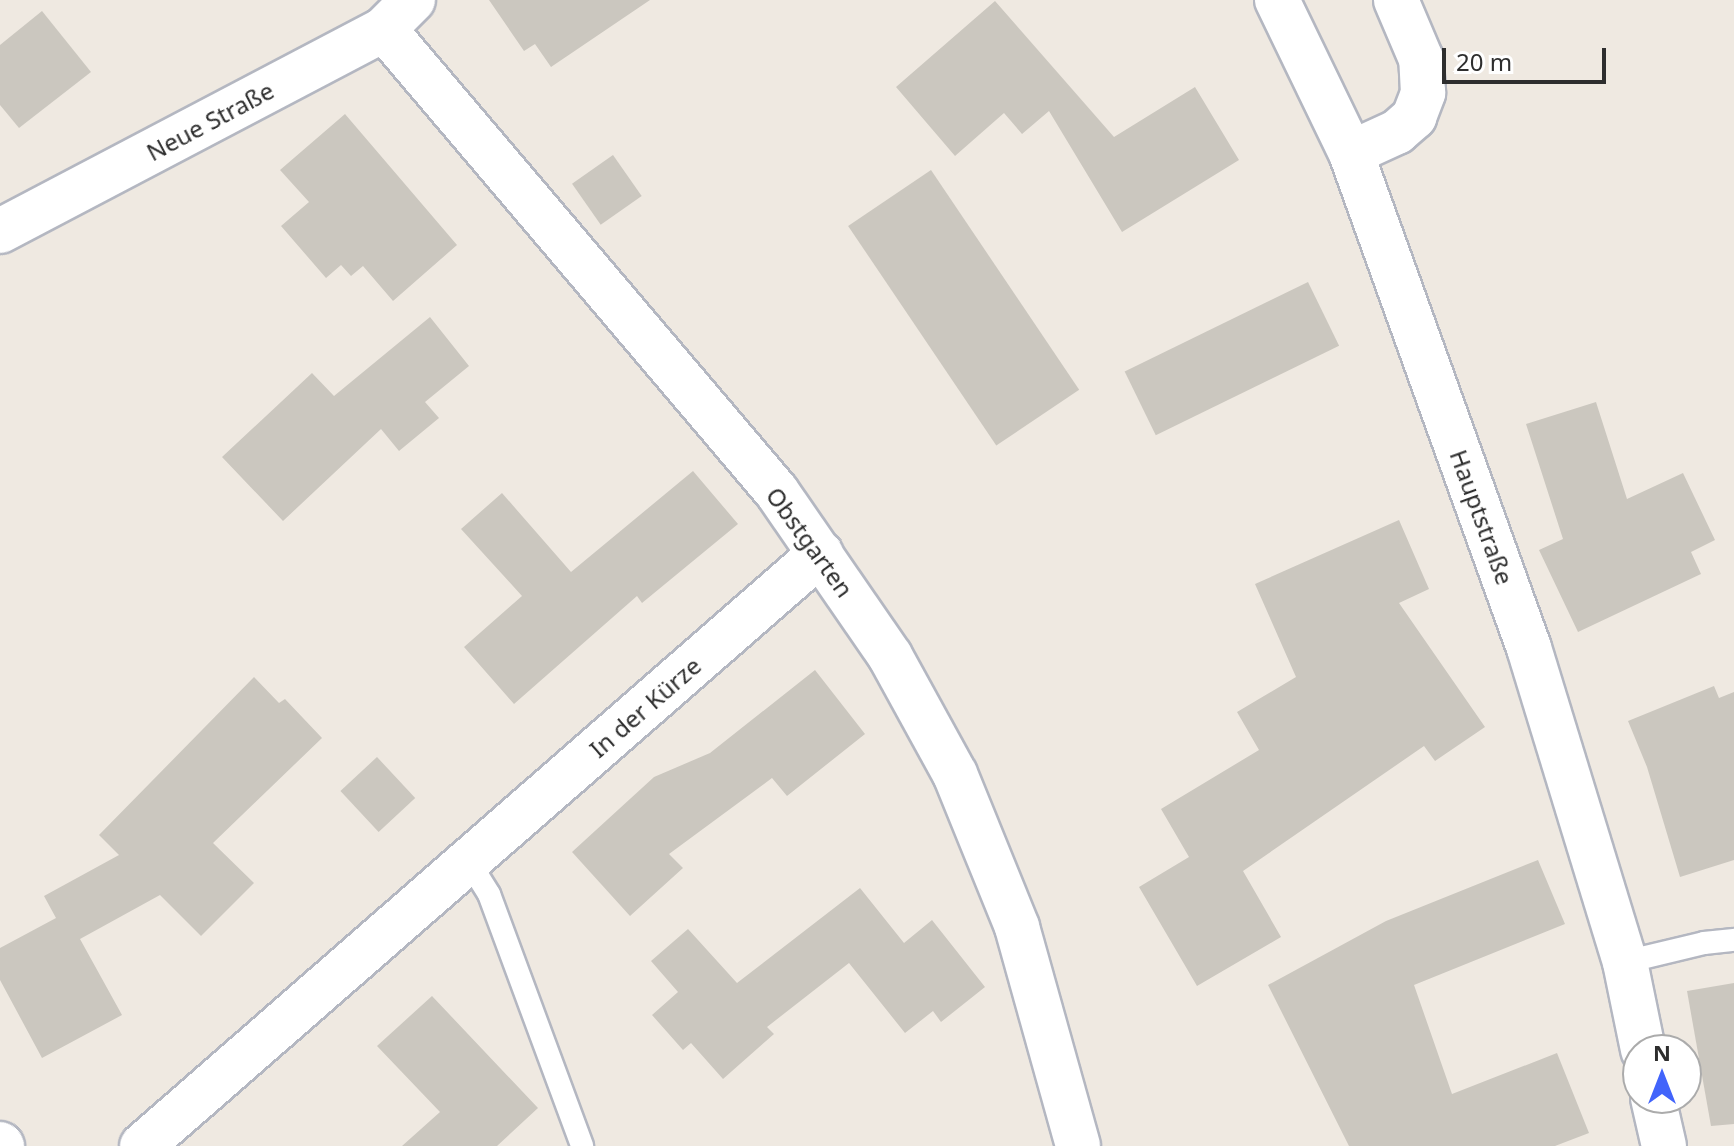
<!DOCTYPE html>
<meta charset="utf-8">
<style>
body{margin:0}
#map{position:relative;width:1734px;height:1146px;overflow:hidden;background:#efe9e1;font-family:"Noto Sans",sans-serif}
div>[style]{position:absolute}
.building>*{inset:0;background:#cbc7bf;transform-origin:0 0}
.roads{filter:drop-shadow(2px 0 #b4b7c1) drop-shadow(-2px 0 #b4b7c1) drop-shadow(0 2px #b4b7c1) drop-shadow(0 -2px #b4b7c1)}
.lane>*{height:22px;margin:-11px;padding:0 11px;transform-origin:11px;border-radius:11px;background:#fff}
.street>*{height:44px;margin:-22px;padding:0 22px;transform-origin:22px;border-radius:22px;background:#fff}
.secondary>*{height:44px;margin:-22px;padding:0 22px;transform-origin:22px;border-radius:22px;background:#fff}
span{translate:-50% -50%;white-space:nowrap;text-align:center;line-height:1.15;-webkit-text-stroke:6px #fff;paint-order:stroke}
.street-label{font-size:24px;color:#2e2e2e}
.north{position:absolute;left:1622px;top:1034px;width:80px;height:80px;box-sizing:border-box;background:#fff;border:2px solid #ababab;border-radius:50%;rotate:0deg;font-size:22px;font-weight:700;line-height:32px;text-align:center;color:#2e2e2e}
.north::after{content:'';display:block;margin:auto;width:28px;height:36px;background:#4264fb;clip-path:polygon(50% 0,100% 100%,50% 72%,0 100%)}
.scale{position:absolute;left:1442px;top:48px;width:164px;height:36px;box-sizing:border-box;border:4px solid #2e2e2e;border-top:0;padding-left:10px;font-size:24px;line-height:28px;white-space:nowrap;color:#2e2e2e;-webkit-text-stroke:6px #fff;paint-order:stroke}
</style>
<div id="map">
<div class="building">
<i style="clip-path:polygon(489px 0,650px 0,551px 67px,535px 44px,524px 51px)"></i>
<i style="clip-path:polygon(995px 1px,1114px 137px,1195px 87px,1239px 160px,1122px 232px,1049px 111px,1022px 134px,1004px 113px,955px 156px,896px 87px)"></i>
<i style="clip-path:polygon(42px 11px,91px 72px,19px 128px,0 105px,0 45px)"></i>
<i style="clip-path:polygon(345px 114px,457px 245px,393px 301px,363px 266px,351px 276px,341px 265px,326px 278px,281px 226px,309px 202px,280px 170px)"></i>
<i style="left:613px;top:155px;width:50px;height:50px;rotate:55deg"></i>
<i style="left:931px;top:170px;width:265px;height:100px;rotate:56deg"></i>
<i style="left:1308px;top:282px;width:71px;height:204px;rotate:64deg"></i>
<i style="clip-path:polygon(430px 317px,469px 366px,425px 402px,439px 418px,399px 451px,381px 429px,283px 521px,222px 457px,312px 373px,334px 396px)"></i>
<i style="clip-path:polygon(1596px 402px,1627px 499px,1683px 473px,1715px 540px,1691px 552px,1701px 574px,1578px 632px,1539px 550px,1563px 539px,1526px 424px)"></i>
<i style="clip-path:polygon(693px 471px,738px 524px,642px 603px,637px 596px,514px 704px,464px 647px,522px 596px,461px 529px,502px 493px,571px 572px)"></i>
<i style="clip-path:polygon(1399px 520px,1429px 589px,1399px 603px,1485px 727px,1435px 761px,1424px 746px,1243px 871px,1281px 937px,1197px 986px,1139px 887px,1189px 857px,1161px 809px,1259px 750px,1237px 712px,1296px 677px,1255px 584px)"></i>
<i style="clip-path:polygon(815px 670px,865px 734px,787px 796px,772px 778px,669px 854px,683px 868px,630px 916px,572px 852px,654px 777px,710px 753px)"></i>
<i style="clip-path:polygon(254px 677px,279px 703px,285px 699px,322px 738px,213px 843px,254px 883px,201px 936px,160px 895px,80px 939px,122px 1015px,42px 1058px,0 980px,0 948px,56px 918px,44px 896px,119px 855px,99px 835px)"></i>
<i style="clip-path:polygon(1714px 686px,1719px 698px,1734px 692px,1734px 860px,1680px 877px,1647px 767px,1628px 721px)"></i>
<i style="left:377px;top:757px;width:56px;height:50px;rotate:47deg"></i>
<i style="clip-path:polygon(1538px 860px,1565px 924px,1414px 985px,1452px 1094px,1557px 1053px,1589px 1133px,1555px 1146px,1349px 1146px,1268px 985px,1386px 921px)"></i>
<i style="clip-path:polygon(860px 888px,904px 943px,932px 920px,985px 987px,941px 1022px,933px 1011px,905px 1033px,849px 963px,767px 1027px,774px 1034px,723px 1079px,691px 1043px,683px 1050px,652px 1015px,678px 992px,651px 961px,688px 929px,737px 983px)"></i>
<i style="clip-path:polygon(1734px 983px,1734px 1124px,1711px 1126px,1687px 991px)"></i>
<i style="clip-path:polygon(432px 996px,538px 1108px,497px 1146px,402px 1146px,440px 1112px,377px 1046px)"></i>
</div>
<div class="roads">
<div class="lane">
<i style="left:469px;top:862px;width:38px;rotate:58deg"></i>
<i style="left:489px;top:894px;width:269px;rotate:69.7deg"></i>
<i style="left:1625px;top:962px;width:81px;rotate:-13.5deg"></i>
<i style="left:1704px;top:943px;width:30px;rotate:-6deg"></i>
</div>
<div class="street">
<i style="left:384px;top:29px;width:607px;rotate:49.68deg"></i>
<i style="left:777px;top:492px;width:199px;rotate:55.4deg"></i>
<i style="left:890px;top:656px;width:135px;rotate:61.2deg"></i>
<i style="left:955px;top:774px;width:165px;rotate:67.9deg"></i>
<i style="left:1017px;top:927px;width:227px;rotate:74.4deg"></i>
<i style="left:1351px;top:153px;width:51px;rotate:-24.5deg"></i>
<i style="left:1397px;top:132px;width:23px;rotate:-41deg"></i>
<i style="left:1414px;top:117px;width:26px;rotate:-69deg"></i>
<i style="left:1423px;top:93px;width:34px;rotate:-93deg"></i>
<i style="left:1421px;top:59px;width:64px;rotate:-113deg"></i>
<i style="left:0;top:231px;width:434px;rotate:-27.7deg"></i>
<i style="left:384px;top:29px;width:41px;rotate:-45deg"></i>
<i style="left:0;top:1144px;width:3px;rotate:45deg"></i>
<i style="left:142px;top:1146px;width:901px;rotate:-41.13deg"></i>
</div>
<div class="secondary">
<i style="left:1277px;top:0;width:170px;rotate:64.2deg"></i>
<i style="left:1351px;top:153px;width:526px;rotate:70.22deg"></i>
<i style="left:1529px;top:648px;width:328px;rotate:73deg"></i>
<i style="left:1625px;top:962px;width:90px;rotate:78.4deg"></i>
<i style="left:1653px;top:1098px;width:49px;rotate:77.1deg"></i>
</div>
</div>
<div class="street-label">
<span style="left:210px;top:121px;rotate:-28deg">Neue Straße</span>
<span style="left:1482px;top:517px;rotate:70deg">Hauptstraße</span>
<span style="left:810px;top:542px;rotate:54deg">Obstgarten</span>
<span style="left:645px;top:707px;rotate:-41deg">In der Kürze</span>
</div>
<div class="north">N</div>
<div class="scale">20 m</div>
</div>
